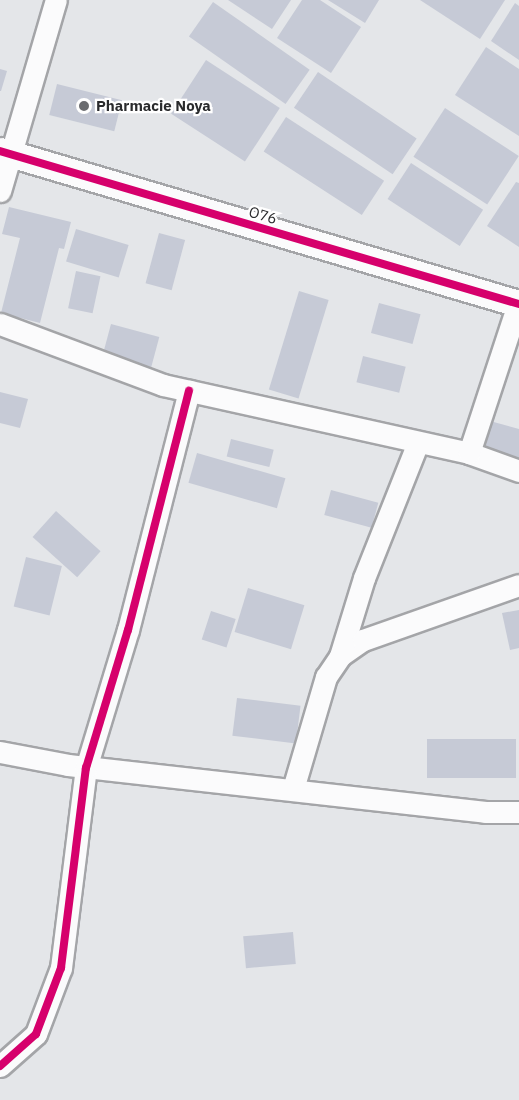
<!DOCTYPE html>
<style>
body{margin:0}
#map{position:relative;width:519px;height:1100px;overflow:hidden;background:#e4e6e9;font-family:"IBM Plex Sans",sans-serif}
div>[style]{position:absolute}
.building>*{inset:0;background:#c6cad6;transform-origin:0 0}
.roads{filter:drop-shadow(2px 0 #a4a5a8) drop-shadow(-2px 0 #a4a5a8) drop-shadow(0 2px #a4a5a8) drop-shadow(0 -2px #a4a5a8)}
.minor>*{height:21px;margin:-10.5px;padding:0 10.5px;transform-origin:10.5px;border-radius:10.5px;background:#fbfbfc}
.tertiary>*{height:26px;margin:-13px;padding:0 13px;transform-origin:13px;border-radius:13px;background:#fbfbfc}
.cycleway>*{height:8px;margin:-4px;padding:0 4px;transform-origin:4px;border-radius:4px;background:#d6006c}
.dots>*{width:16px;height:16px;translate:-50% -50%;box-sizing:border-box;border:3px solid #fff;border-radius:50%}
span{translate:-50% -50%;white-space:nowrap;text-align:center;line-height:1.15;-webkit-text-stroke:4.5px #fff;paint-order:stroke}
.poi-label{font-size:15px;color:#2a2b2d;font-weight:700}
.left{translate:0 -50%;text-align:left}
.street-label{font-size:15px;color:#2a2b2d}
</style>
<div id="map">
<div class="building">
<i style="clip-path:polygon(228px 0,291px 0,272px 29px)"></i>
<i style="clip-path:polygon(302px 0,320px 0,361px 27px,331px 73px,277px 38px)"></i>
<i style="clip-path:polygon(328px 0,379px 0,365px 23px)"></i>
<i style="clip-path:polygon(420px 0,505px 0,480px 39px)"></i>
<i style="left:213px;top:2px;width:118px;height:42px;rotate:35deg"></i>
<i style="clip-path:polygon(515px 3px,519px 6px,519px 60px,491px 41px)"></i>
<i style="clip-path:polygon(486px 47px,519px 69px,519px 136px,455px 95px)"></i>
<i style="left:206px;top:60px;width:88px;height:64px;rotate:33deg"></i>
<i style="clip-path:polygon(0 69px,7px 71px,1px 91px,0 91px)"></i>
<i style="left:318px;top:72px;width:119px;height:43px;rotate:34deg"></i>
<i style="left:57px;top:84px;width:67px;height:32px;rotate:14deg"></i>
<i style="left:445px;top:108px;width:88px;height:58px;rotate:33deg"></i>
<i style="left:286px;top:117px;width:117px;height:41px;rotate:33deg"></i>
<i style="left:411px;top:163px;width:86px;height:43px;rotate:33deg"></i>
<i style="clip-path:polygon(516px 182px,519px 183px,519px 247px,487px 226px)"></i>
<i style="clip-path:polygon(9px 207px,71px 222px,64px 249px,59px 248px,40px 323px,1px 313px,20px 238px,2px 234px)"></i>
<i style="left:76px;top:229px;width:55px;height:34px;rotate:17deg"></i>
<i style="left:159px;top:233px;width:27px;height:52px;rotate:15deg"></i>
<i style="left:76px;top:271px;width:25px;height:38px;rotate:12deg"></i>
<i style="left:299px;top:291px;width:31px;height:103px;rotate:17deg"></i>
<i style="left:379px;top:303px;width:43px;height:31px;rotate:15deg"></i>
<i style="left:111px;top:324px;width:50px;height:31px;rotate:15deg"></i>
<i style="left:363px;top:356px;width:44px;height:27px;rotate:14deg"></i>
<i style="clip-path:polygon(0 392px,28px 399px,20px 428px,0 423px)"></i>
<i style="clip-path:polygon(490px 421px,519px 429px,519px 462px,481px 451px)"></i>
<i style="left:231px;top:439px;width:44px;height:18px;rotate:14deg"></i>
<i style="left:197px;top:453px;width:92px;height:31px;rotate:16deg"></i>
<i style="left:331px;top:490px;width:49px;height:26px;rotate:15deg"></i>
<i style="left:56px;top:511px;width:60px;height:35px;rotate:42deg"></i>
<i style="left:26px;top:557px;width:37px;height:51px;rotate:14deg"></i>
<i style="left:248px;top:588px;width:59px;height:46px;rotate:17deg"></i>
<i style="clip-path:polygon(519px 610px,519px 648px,510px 650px,502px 613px)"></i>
<i style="left:211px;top:611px;width:26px;height:30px;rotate:18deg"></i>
<i style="left:237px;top:698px;width:64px;height:38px;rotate:7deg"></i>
<i style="left:516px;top:739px;width:39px;height:89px;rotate:90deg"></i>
<i style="left:293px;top:932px;width:32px;height:50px;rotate:85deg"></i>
</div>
<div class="roads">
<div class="minor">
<i style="left:0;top:191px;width:199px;rotate:-73.7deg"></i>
<i style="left:0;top:324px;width:174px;rotate:20.5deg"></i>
<i style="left:163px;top:385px;width:313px;rotate:12.5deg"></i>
<i style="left:469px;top:453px;width:53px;rotate:19.8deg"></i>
<i style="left:469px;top:453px;width:157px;rotate:-71.8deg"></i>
<i style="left:340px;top:656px;width:82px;rotate:-72.9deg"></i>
<i style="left:364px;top:578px;width:146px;rotate:-68.3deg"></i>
<i style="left:0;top:752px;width:69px;rotate:10.8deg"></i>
<i style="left:68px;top:765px;width:420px;rotate:6.4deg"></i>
<i style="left:485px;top:812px;width:34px"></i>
<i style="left:293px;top:789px;width:117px;rotate:-73.6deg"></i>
<i style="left:326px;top:677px;width:25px;rotate:-56deg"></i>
<i style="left:340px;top:656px;width:28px;rotate:-35deg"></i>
<i style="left:363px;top:640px;width:165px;rotate:-19.4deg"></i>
<i style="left:0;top:1066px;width:48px;rotate:-41.6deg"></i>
<i style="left:36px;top:1034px;width:71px;rotate:-69.3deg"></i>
<i style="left:61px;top:968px;width:202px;rotate:-82.9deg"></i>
<i style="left:86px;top:768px;width:144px;rotate:-73.1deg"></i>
<i style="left:128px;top:630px;width:247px;rotate:-75.7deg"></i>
</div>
<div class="tertiary">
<i style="left:0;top:151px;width:541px;rotate:16.43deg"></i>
</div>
</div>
<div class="cycleway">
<i style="left:0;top:151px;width:541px;rotate:16.43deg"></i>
<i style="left:0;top:1066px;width:48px;rotate:-41.6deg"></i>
<i style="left:36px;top:1034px;width:71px;rotate:-69.3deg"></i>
<i style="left:61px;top:968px;width:202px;rotate:-82.9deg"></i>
<i style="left:86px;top:768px;width:144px;rotate:-73.1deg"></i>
<i style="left:128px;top:630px;width:247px;rotate:-75.7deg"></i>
</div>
<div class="dots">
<i style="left:84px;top:106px;background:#6b6c6f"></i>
</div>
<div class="poi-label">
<span class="left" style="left:96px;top:106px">Pharmacie Noya</span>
</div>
<div class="street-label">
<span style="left:263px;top:215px;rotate:16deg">O76</span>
</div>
</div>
